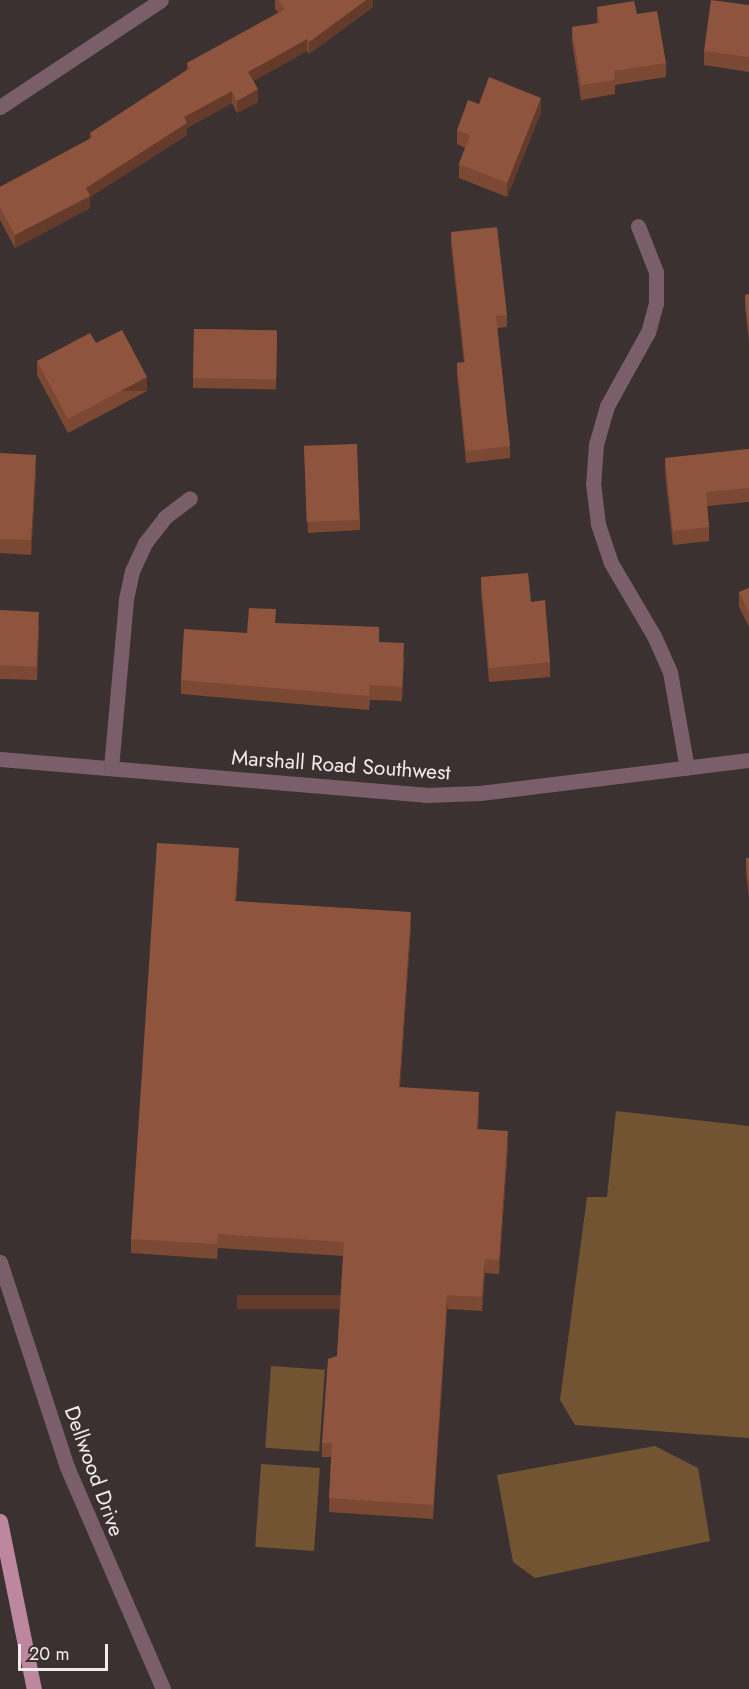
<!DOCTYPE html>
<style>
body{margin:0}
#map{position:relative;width:749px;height:1689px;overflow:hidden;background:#3b3131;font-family:Jost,sans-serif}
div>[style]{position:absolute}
.green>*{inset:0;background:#725433;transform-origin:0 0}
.minor>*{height:15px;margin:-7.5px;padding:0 7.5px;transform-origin:7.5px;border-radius:7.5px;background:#7a5f6a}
.major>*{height:15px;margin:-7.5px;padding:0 7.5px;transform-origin:7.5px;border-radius:7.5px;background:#bd879f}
.wall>*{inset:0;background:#7b4834;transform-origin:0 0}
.shaded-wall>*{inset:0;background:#643b2b;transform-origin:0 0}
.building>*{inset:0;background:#8f543d;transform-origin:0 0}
span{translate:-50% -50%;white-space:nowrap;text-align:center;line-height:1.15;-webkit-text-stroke:4.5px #3b3131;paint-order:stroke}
.street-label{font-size:21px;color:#f1ebeb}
.scale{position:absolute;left:18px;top:1644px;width:90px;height:27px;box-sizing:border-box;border:3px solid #f1ebeb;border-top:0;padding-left:8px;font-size:18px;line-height:21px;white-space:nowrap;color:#f1ebeb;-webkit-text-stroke:4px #3b3131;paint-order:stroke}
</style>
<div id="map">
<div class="green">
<i style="clip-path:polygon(616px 1111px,749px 1126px,749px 1438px,575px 1425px,560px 1400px,587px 1197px,607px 1197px)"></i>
<i style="left:271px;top:1366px;width:54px;height:82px;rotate:4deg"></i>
<i style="clip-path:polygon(655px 1446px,698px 1468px,710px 1541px,535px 1578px,513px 1562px,497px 1475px)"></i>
<i style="left:261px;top:1464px;width:59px;height:83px;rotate:4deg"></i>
</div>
<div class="minor">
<i style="left:0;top:107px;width:193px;rotate:-33.6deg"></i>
<i style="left:638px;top:226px;width:49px;rotate:68.6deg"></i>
<i style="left:656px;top:272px;width:31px;rotate:90deg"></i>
<i style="left:656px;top:303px;width:30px;rotate:105deg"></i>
<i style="left:648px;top:332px;width:85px;rotate:119deg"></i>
<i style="left:607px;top:406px;width:40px;rotate:106deg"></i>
<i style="left:596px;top:444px;width:39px;rotate:94deg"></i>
<i style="left:593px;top:483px;width:41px;rotate:83deg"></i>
<i style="left:598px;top:524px;width:41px;rotate:71.6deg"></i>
<i style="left:611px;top:563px;width:85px;rotate:59.5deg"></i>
<i style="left:654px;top:636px;width:39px;rotate:66deg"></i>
<i style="left:670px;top:672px;width:97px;rotate:80deg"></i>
<i style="left:0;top:759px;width:427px;rotate:4.8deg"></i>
<i style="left:425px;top:795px;width:55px;rotate:-2.1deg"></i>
<i style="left:480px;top:793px;width:271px;rotate:-7deg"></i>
<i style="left:111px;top:768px;width:170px;rotate:-84.9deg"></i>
<i style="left:126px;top:599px;width:29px;rotate:-78deg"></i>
<i style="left:132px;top:571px;width:31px;rotate:-65deg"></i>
<i style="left:145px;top:543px;width:33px;rotate:-52deg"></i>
<i style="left:165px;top:517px;width:31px;rotate:-37deg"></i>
<i style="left:0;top:1262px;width:216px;rotate:71.9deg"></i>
<i style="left:67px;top:1467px;width:242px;rotate:66.6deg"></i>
</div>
<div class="major">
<i style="left:0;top:1521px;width:171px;rotate:78.6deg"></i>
</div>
<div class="wall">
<i style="clip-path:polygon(275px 0,373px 0,373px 7px,309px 54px,307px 51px,253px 81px,258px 102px,237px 113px,232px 103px,187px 128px,187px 135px,90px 197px,90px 208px,15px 248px,0 220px,0 187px,90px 139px,90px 133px,187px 70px,187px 63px,279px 13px,275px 9px)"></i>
<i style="clip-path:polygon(749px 5px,749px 72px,704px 65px,704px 51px)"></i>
<i style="clip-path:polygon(597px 7px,637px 14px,666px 63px,666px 77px,615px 85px,615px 94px,581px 100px,572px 41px,572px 27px,597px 23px)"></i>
<i style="clip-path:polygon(479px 104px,541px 112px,507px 197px,459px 178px,459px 164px,465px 148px,457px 144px,457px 130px)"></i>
<i style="clip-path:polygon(451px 232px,507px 315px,507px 327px,497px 328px,510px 446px,510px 458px,466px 463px,457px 375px,457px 363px,464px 362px,451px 244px)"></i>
<i style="clip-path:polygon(749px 294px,749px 342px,745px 307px,745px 295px)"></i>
<i style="left:194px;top:329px;width:83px;height:59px;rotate:1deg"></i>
<i style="clip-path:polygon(96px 343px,147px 391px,68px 433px,37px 375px,37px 361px)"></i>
<i style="clip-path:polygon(304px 447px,360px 520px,360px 530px,308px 533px)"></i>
<i style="clip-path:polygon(749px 449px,749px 502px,707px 506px,709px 527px,709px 541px,673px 545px,665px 472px,665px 458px)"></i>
<i style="clip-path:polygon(0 453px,36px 470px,31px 555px,0 553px)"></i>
<i style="clip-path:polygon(481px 577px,531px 602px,550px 662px,550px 677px,489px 682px,481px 591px)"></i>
<i style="clip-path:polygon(749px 588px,749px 627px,739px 607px,739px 592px)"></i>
<i style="clip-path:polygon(0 610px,39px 626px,37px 680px,0 679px)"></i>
<i style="clip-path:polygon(276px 623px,379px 643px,404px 658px,402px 701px,370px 700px,369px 710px,181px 694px,181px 680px,247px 633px)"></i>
<i style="clip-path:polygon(746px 858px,749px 858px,749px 898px,746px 872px)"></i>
<i style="clip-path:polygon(239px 862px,236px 901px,411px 926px,400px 1087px,479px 1107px,478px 1129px,508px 1145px,499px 1274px,485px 1273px,482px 1311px,447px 1309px,433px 1519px,329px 1512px,331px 1457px,322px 1457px,322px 1443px,337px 1356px,343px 1256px,218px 1248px,217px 1259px,131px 1253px,131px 1239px)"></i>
</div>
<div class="shaded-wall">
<i style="clip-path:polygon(366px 0,373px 0,373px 7px,309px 54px,309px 42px)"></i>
<i style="clip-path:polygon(307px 39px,307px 51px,248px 84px,248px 72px)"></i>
<i style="clip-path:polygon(258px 89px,258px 102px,237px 113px,237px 101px)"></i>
<i style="clip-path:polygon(232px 91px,232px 103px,187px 128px,187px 135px,90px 197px,90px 208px,15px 248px,15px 235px,86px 188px,184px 117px)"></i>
<i style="clip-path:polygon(541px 98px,541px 112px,507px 197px,507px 183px)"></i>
<i style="left:147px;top:377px;width:14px;height:89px;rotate:90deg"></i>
<i style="clip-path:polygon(36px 455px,36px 470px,31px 555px,31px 540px)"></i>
<i style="clip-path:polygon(239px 848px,239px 862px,235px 915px,235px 901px)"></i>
<i style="clip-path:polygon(411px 912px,411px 926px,399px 1101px,399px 1087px)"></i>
<i style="clip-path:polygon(479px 1092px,479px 1107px,477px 1143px,477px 1129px)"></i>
<i style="clip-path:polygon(508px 1131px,508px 1145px,499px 1274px,499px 1260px)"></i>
<i style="clip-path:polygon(485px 1259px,485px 1273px,482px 1311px,482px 1297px)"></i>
<i style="left:447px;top:1295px;width:14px;height:210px;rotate:90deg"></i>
</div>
<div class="building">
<i style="clip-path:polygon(278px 0,366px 0,309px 42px,307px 39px,248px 72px,258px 89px,237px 101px,232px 91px,184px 117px,187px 123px,86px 188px,90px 196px,15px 235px,0 207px,0 187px,93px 137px,90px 133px,190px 68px,187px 63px,285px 9px)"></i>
<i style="clip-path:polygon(711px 0,749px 5px,749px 57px,704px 51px)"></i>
<i style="clip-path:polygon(634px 1px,637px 14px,657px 11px,666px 63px,614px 71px,615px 80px,581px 85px,572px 27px,600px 23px,597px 7px)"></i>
<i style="clip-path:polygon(489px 77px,541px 98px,507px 183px,459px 164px,470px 135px,457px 130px,468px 100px,479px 104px)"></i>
<i style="clip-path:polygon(497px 227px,507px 315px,496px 316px,510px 446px,466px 451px,457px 363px,465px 362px,451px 232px)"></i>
<i style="clip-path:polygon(749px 294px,749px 329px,745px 295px)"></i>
<i style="left:194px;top:329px;width:83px;height:49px;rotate:1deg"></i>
<i style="clip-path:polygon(122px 330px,147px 377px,68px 419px,37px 361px,90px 333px,96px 343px)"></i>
<i style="left:357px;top:444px;width:76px;height:53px;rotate:88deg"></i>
<i style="clip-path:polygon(749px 449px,749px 488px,706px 492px,709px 527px,673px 531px,665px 458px)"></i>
<i style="clip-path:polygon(0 453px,36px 455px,31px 540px,0 539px)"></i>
<i style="clip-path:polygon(528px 573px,531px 602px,545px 600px,550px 662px,489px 668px,481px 577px)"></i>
<i style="clip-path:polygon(749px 588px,749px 613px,739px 592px)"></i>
<i style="clip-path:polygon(249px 608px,276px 609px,275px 623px,379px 627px,379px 642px,404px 643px,402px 687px,370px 685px,369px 696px,181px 680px,184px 629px,247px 633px)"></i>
<i style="left:0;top:610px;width:39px;height:55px;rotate:3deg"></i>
<i style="clip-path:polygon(157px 843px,239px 848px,235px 901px,411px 912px,399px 1087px,479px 1092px,477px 1129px,508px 1131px,499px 1260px,485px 1259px,482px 1297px,447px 1295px,433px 1505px,329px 1498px,332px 1443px,322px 1443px,328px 1359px,337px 1356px,344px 1242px,218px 1234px,217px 1244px,131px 1239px)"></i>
<i style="clip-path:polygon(746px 858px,749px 858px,749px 884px)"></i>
</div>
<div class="street-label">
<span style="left:341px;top:765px;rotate:4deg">Marshall Road Southwest</span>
<span style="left:94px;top:1471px;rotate:70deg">Dellwood Drive</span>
</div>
<div class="scale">20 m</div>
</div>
